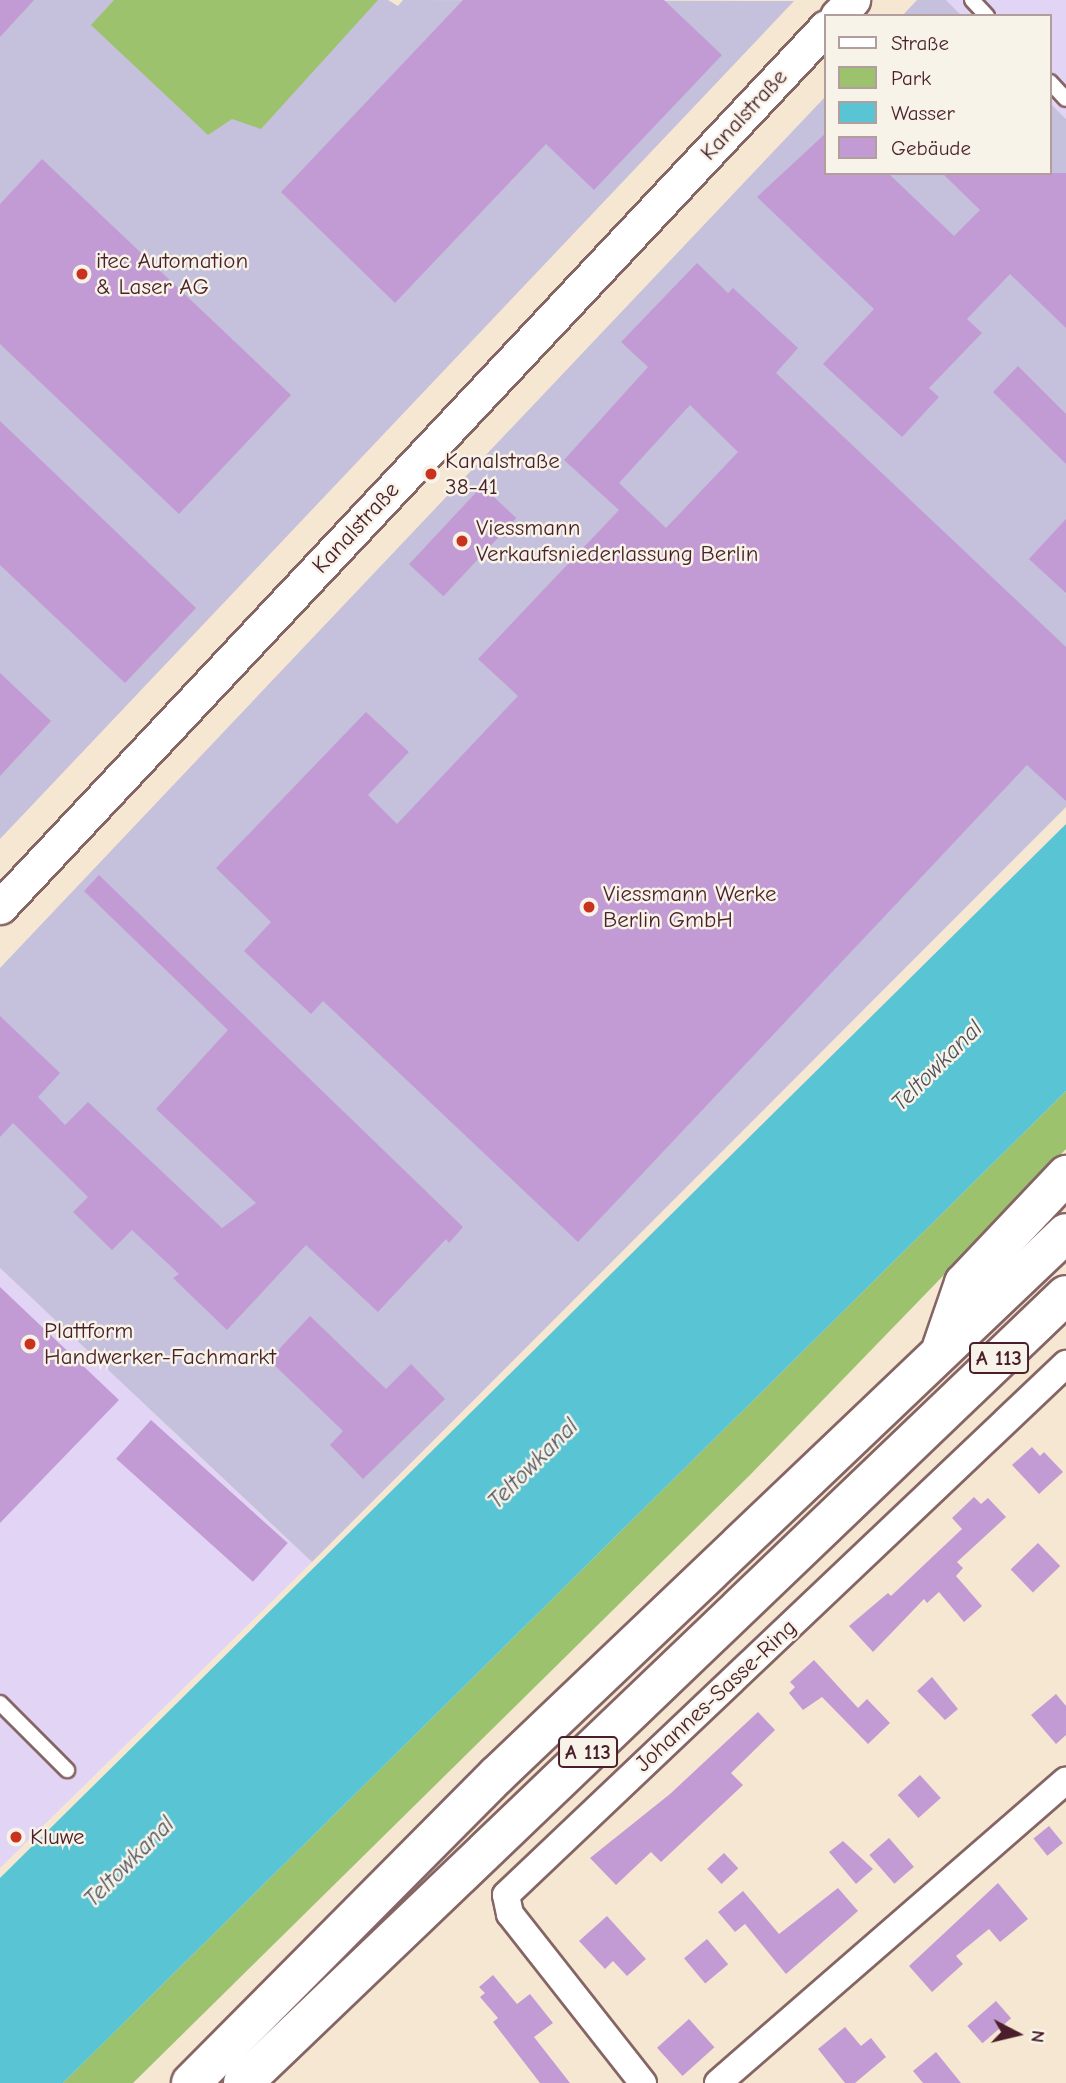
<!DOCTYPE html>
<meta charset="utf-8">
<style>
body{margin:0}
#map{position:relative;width:1066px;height:2083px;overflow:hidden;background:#f5e7d2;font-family:"Comic Neue",sans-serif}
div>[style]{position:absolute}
.built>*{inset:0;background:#e1d4f4}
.industrial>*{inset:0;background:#c5c0db}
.green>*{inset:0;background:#9dc26d}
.water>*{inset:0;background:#59c4d4}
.building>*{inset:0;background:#c39bd4;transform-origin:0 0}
.roads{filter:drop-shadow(2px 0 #866565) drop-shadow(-2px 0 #866565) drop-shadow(0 2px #866565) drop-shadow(0 -2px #866565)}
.service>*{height:14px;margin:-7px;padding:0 7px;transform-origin:7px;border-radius:7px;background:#fff}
.minor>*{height:26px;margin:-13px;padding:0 13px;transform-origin:13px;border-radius:13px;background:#fff}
.tertiary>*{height:33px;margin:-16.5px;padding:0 16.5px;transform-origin:16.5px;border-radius:16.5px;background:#fff}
.motorway>*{height:38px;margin:-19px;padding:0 19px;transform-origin:19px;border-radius:19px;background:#fff}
.dots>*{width:19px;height:19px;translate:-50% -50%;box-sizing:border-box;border:4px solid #f7f3e8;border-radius:50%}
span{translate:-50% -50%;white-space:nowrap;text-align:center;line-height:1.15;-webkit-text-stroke:5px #f7f3e8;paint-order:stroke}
.shield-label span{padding:2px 5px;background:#f7f3e8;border:2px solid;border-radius:5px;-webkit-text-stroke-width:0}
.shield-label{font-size:21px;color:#4a1f2b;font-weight:700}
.street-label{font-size:23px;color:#4a1f2b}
.poi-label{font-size:23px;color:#4a1f2b}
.left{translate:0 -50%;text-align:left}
.water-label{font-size:24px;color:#4e515e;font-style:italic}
.legend{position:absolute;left:824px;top:14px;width:228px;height:161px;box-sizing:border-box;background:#f7f3e8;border:2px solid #b29e9c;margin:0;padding:9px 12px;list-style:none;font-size:21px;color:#4a1f2b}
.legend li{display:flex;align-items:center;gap:14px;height:35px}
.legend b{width:35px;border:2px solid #b29e9c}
.north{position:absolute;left:982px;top:1999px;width:70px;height:70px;-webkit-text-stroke:5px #f7f3e8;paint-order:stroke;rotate:97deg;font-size:19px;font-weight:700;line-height:28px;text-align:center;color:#4a1f2b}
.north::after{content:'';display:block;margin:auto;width:24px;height:32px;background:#4a1f2b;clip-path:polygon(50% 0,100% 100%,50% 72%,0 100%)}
</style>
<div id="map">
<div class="built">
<i style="clip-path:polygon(946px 0,1066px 0,1066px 119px,1050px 103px,1050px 16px,962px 16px)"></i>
<i style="clip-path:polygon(0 1268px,312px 1562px,0 1868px)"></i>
</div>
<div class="industrial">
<i style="clip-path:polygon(0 0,388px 0,398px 6px,403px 0,794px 1px,0 839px)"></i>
<i style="clip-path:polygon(917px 0,946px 0,962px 16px,902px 16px)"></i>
<i style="clip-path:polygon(826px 96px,826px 173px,1050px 173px,1050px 103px,1066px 119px,1066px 807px,312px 1562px,0 1268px,0 968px)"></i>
</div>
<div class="green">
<i style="clip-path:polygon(114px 0,378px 0,261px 129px,232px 119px,208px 135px,91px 25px)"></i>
<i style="clip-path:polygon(1066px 1091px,1066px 1149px,751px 1474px,133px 2083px,63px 2083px)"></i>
</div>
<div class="water">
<i style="clip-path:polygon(1066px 824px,1066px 1091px,63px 2083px,0 2083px,0 1878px)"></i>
</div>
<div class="building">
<i style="clip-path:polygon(0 0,34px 0,0 37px)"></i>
<i style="clip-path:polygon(463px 0,664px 0,722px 55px,594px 190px,546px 144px,395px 303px,281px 192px)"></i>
<i style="clip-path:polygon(826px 133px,826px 173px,888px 173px,954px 236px,980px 210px,942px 173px,1066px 173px,1066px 328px,1010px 274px,967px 319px,982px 333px,929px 388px,939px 397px,902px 437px,823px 364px,874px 309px,757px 197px)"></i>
<i style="clip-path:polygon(42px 159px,291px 395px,179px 514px,0 344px,0 204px)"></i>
<i style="clip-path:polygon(evenodd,697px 263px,728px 293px,733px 288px,798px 348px,776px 373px,1066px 647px,1066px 801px,1027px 765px,578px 1242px,323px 1001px,311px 1014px,244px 951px,271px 922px,216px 868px,366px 712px,409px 752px,368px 795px,397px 824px,518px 696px,478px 659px,619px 510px,564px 460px,648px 367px,621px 342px,697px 263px,690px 405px,738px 452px,666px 528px,619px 483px,690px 405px)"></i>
<i style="clip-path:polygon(1018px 366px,1066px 414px,1066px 464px,993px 392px)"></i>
<i style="clip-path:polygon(0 421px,196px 608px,125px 683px,0 565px)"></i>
<i style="left:482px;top:486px;width:47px;height:107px;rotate:43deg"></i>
<i style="clip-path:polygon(1066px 519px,1066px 593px,1029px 559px)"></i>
<i style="clip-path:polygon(0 673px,51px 721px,0 776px)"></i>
<i style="clip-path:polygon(99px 875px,463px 1227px,449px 1243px,446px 1239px,378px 1312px,306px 1245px,227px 1330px,173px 1278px,179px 1274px,132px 1230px,112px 1250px,73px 1212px,88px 1197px,13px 1123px,0 1137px,0 1016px,60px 1073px,38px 1097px,65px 1125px,88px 1102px,222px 1228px,256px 1203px,156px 1109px,228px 1030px,84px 891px)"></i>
<i style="clip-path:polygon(0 1287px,119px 1400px,0 1523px)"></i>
<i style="clip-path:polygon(310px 1316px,386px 1389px,411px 1364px,445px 1399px,363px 1479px,330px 1445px,343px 1431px,269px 1360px)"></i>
<i style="left:151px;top:1420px;width:184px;height:52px;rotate:42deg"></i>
<i style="clip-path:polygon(1032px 1447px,1040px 1456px,1044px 1452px,1063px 1472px,1039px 1494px,1012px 1465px)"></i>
<i style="clip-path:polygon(974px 1497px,981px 1504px,988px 1498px,1006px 1517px,957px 1562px,963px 1568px,956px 1576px,982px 1606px,964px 1622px,939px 1592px,927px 1603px,924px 1599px,873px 1652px,849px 1626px,888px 1593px,891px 1596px,962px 1529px,952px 1518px)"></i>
<i style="left:1038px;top:1543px;width:32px;height:38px;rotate:46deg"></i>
<i style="clip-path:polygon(814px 1660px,858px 1708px,867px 1699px,890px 1723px,868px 1744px,822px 1697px,803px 1710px,789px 1693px,795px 1687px,790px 1682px)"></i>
<i style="clip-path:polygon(932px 1677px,958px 1709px,945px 1720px,917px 1691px)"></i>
<i style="clip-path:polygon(1056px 1694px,1066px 1706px,1066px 1735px,1056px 1744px,1031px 1715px)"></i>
<i style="clip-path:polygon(758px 1712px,775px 1730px,731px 1773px,743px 1785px,661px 1862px,651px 1852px,616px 1885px,590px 1858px,670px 1794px)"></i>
<i style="left:920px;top:1775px;width:31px;height:30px;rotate:48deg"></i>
<i style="left:1049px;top:1826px;width:22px;height:20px;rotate:51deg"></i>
<i style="left:889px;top:1838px;width:38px;height:26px;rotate:49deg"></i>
<i style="clip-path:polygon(843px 1841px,873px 1869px,856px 1884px,829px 1852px)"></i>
<i style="left:724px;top:1853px;width:21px;height:23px;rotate:47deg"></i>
<i style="clip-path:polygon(998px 1883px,1028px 1919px,1000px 1942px,989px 1929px,956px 1956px,963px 1964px,932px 1992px,909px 1966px)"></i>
<i style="clip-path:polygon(838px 1888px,858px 1911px,786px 1974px,745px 1924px,735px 1932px,718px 1912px,743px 1891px,779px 1934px)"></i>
<i style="clip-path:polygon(607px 1916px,646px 1959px,627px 1976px,613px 1961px,605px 1969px,579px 1941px)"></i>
<i style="left:707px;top:1939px;width:33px;height:30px;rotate:50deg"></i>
<i style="clip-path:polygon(493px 1975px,517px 2004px,530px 1994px,553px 2023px,534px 2037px,570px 2083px,540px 2083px,493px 2022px,498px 2018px,480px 1997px,485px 1993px,479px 1987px)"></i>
<i style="left:996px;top:2001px;width:23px;height:38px;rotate:49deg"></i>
<i style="left:689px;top:2019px;width:38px;height:43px;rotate:48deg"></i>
<i style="clip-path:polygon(845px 2027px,861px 2046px,871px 2038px,886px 2057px,855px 2083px,845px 2083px,818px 2049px)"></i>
<i style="clip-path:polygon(936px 2052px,961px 2083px,923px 2083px,913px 2071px)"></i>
</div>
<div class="roads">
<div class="service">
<i style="left:972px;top:0;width:22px;rotate:47deg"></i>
<i style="left:1050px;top:82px;width:23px;rotate:47deg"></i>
<i style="left:0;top:1703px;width:95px;rotate:45deg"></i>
</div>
<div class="minor">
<i style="left:643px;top:2083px;width:215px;rotate:-128.2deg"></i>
<i style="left:510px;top:1914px;width:19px;rotate:-102deg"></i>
<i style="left:506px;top:1895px;width:772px;rotate:-43.48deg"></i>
<i style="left:718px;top:2083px;width:461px;rotate:-41deg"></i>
</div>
<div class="tertiary">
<i style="left:837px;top:16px;width:23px;rotate:-45deg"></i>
<i style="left:0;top:907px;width:1207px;rotate:-46.81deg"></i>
</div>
<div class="motorway">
<i style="left:942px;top:1347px;width:68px;rotate:-71deg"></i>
<i style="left:964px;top:1283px;width:149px;rotate:-46.6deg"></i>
<i style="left:191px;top:2083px;width:433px;rotate:-45.2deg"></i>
<i style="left:496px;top:1776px;width:787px;rotate:-43.61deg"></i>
<i style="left:243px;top:2083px;width:1139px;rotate:-43.76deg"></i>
</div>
</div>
<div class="dots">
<i style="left:82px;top:274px;background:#c8321e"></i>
<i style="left:431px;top:474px;background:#c8321e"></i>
<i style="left:462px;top:541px;background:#c8321e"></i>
<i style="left:589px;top:907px;background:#c8321e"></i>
<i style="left:30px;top:1344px;background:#c8321e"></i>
<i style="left:16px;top:1837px;background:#c8321e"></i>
</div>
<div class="shield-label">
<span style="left:999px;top:1358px">A 113</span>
<span style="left:588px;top:1752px">A 113</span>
</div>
<div class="street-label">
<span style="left:744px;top:115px;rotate:-47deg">Kanalstraße</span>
<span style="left:356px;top:528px;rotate:-47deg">Kanalstraße</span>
<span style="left:716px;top:1696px;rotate:-43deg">Johannes-Sasse-Ring</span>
</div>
<div class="poi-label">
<span class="left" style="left:96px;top:274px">itec Automation<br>&amp; Laser AG</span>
<span class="left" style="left:445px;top:474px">Kanalstraße<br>38-41</span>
<span class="left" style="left:476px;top:541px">Viessmann<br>Verkaufsniederlassung Berlin</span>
<span class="left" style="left:603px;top:907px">Viessmann Werke<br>Berlin GmbH</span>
<span class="left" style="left:44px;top:1344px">Plattform<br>Handwerker-Fachmarkt</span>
<span class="left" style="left:30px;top:1837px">Kluwe</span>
</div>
<div class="water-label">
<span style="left:937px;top:1066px;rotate:-45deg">Teltowkanal</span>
<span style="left:533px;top:1464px;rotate:-45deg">Teltowkanal</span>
<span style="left:129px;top:1862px;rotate:-45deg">Teltowkanal</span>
</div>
<ul class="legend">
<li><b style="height:9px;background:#fff"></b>Straße</li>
<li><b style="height:19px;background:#9dc26d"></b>Park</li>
<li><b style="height:19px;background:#59c4d4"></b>Wasser</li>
<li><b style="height:19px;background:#c39bd4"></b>Gebäude</li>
</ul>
<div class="north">N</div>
</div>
